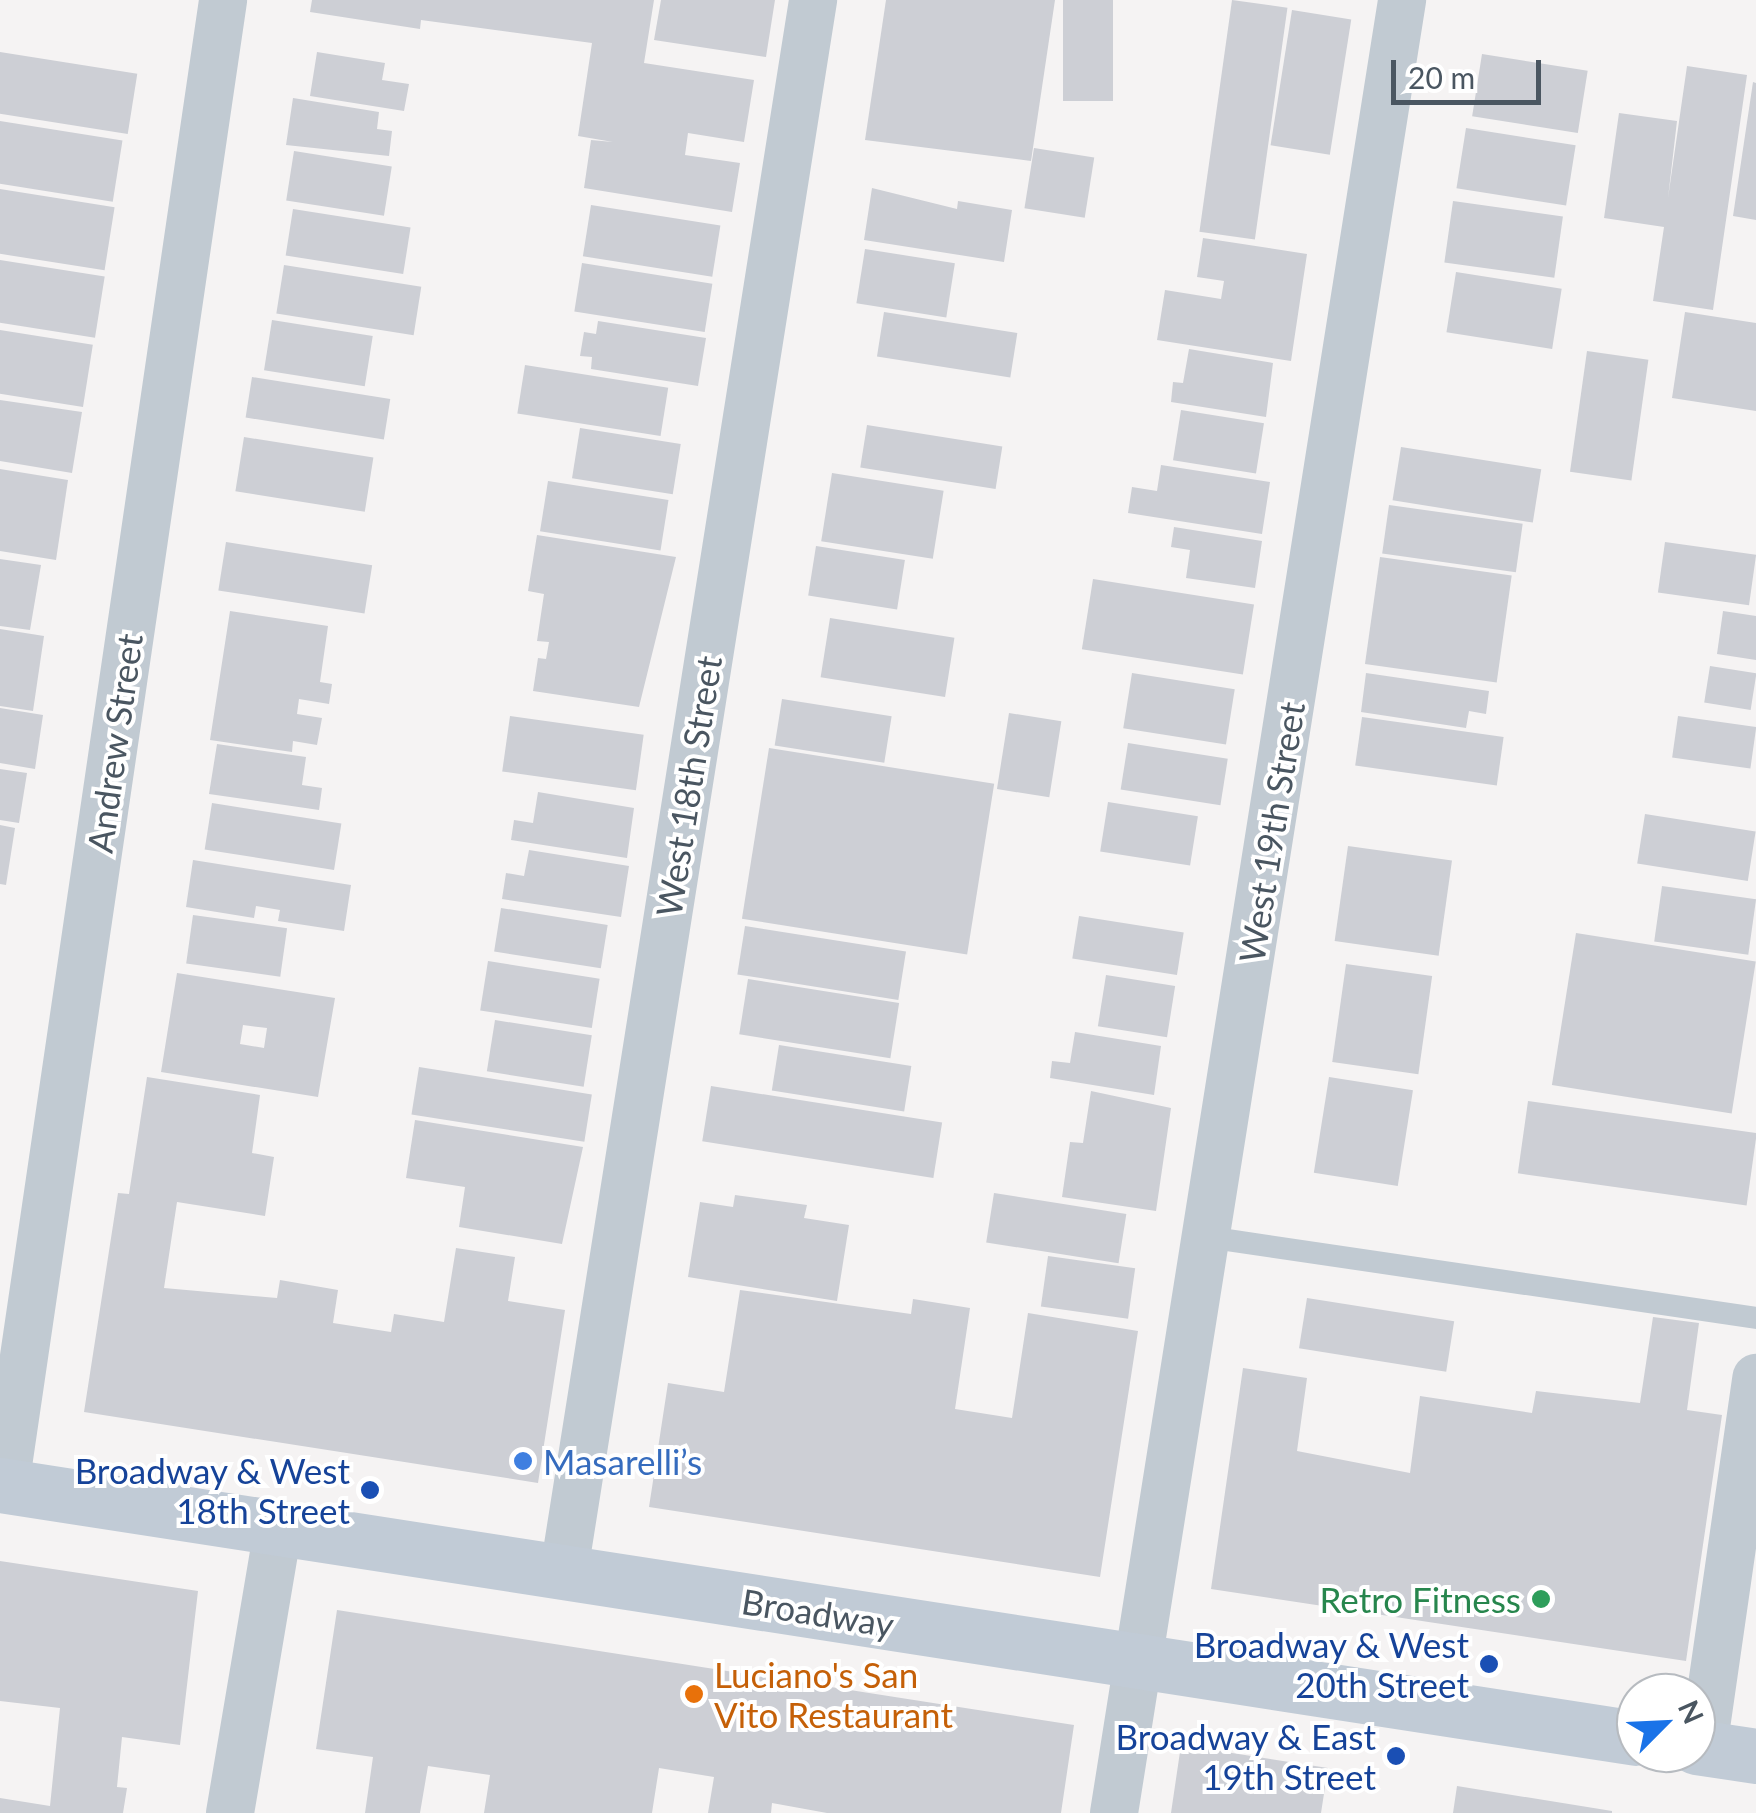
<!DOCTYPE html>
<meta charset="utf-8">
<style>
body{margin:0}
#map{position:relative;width:1756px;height:1813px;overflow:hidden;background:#f5f3f3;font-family:Lato,sans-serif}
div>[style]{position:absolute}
.building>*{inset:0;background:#cdcfd5;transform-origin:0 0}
.lane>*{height:22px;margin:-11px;padding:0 11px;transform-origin:11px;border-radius:11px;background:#c1cad2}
.street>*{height:48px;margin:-24px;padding:0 24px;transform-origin:24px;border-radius:24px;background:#c1cad2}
.secondary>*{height:55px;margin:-27.5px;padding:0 27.5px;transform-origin:27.5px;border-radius:27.5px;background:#c1cbd6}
.dots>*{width:28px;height:28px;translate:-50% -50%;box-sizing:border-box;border:5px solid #fff;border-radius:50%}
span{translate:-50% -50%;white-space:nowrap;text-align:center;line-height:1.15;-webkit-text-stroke:8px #fff;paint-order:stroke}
.street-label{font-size:35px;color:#4a5661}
.shop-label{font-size:35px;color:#366cbe}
.left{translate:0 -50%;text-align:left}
.transit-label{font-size:35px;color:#164399}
.right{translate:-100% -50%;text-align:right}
.leisure-label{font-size:35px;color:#27864d}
.food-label{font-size:35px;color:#c56008}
.north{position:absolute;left:1616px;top:1673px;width:100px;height:100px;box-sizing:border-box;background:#fff;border:2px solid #b7bbc0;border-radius:50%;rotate:66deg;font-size:28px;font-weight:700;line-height:40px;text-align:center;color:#4a5661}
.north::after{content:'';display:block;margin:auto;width:35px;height:45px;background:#1a73e8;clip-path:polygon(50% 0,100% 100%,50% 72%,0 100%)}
.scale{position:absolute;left:1391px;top:60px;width:150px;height:45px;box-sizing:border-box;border:5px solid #4a5661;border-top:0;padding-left:12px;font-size:30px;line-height:35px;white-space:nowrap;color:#4a5661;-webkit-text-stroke:8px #fff;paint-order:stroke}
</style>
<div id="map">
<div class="building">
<i style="clip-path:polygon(312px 0,654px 0,644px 63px,754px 80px,744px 142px,688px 133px,685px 155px,740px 163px,732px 212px,584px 188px,591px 140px,613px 142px,578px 136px,592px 43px,421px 20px,420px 29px,310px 12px)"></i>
<i style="clip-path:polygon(661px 0,775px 0,766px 57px,654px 40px)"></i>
<i style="clip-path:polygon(886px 0,1055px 0,1031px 161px,865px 140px)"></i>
<i style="left:1063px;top:0;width:50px;height:101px"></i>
<i style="left:1232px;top:0;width:56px;height:234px;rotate:8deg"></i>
<i style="left:1292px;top:10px;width:60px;height:137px;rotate:9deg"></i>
<i style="left:0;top:52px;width:139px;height:61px;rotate:9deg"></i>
<i style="clip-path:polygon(317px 52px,385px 63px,382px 80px,409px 84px,404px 111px,310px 96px)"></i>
<i style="left:1482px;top:54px;width:107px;height:63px;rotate:9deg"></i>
<i style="clip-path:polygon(1687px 66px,1747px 75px,1713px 310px,1653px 301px,1664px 227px,1604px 218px,1619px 113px,1677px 121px,1668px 198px)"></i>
<i style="clip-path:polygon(1753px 82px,1756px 83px,1756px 220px,1733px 216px)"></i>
<i style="clip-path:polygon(293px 98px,379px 112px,377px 129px,392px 131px,389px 156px,286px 145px)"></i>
<i style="left:0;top:121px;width:124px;height:62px;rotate:9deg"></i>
<i style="left:1466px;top:128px;width:111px;height:61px;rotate:9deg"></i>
<i style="left:1034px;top:148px;width:61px;height:61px;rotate:9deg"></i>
<i style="left:294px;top:151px;width:99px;height:50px;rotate:9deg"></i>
<i style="clip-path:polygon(872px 188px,957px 209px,958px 201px,1012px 210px,1004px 262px,864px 240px)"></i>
<i style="left:0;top:189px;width:116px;height:64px;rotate:9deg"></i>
<i style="left:1453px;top:201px;width:111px;height:62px;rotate:8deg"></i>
<i style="left:591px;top:205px;width:131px;height:52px;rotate:9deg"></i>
<i style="left:293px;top:209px;width:119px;height:47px;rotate:9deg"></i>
<i style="clip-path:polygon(1203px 238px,1307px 254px,1291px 361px,1157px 340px,1165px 290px,1221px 299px,1224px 281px,1197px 277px)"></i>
<i style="left:865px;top:249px;width:91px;height:55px;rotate:9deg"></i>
<i style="left:0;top:260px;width:106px;height:62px;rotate:9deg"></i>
<i style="left:582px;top:263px;width:132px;height:49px;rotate:9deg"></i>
<i style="left:284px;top:265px;width:139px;height:49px;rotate:9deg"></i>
<i style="left:1456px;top:272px;width:107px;height:61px;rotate:9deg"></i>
<i style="left:884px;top:312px;width:135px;height:45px;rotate:9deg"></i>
<i style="clip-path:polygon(1685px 312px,1756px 323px,1756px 411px,1672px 398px)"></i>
<i style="left:272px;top:320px;width:102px;height:51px;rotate:9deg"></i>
<i style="clip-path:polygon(598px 321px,706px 338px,698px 386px,591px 369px,592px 357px,580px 356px,584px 332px,596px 334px)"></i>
<i style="left:0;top:330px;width:94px;height:63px;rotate:9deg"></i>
<i style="clip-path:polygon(1189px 349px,1273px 363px,1266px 417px,1171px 402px,1173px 382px,1183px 383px)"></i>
<i style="left:1587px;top:351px;width:62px;height:122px;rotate:8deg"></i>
<i style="left:525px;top:365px;width:145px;height:49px;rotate:9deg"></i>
<i style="left:252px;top:377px;width:140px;height:41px;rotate:9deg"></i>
<i style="clip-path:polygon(0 400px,82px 412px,72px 473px,0 461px)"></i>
<i style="left:1181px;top:410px;width:84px;height:51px;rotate:9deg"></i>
<i style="left:867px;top:425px;width:137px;height:43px;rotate:9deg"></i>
<i style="left:580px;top:428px;width:102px;height:51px;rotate:9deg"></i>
<i style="left:244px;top:437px;width:131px;height:55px;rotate:9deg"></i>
<i style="left:1401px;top:447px;width:142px;height:54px;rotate:9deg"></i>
<i style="clip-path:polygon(1161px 465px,1270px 482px,1262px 534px,1128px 513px,1132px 487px,1157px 491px)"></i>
<i style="clip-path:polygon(0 469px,68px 480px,56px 560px,0 551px)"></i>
<i style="left:832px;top:473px;width:113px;height:69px;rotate:9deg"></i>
<i style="left:548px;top:481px;width:122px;height:51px;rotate:9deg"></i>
<i style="left:1389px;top:505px;width:135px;height:49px;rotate:8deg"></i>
<i style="clip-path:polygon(1174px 527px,1262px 541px,1255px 588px,1186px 578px,1190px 550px,1171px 547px)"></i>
<i style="clip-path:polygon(537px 535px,676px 557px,639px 707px,533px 691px,538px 658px,546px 659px,549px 642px,537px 641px,544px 594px,528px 591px)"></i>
<i style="left:226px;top:542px;width:148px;height:49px;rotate:9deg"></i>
<i style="left:1665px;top:542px;width:92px;height:51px;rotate:8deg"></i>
<i style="left:816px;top:546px;width:90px;height:50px;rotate:9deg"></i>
<i style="left:1380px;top:557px;width:133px;height:108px;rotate:8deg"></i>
<i style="clip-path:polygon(0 559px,41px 565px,30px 630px,0 626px)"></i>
<i style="left:1093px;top:579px;width:163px;height:71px;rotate:9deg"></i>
<i style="clip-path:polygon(230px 611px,328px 626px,320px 682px,332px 684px,329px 704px,299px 699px,297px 714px,322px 718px,317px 745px,293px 741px,292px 752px,210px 740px)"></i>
<i style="clip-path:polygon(1723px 611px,1756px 616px,1756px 660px,1717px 654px)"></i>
<i style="left:830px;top:618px;width:126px;height:60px;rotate:9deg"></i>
<i style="clip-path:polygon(0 629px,44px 636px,33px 711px,0 706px)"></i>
<i style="left:1710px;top:666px;width:47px;height:37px;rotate:9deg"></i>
<i style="left:1132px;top:673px;width:104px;height:56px;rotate:9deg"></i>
<i style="clip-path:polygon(1366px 673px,1489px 691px,1486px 714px,1469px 711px,1466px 728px,1361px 712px)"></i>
<i style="left:782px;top:699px;width:111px;height:47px;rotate:9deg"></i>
<i style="clip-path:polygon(0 708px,43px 715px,35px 769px,0 763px)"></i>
<i style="left:1009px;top:713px;width:53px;height:77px;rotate:9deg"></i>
<i style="left:510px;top:716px;width:135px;height:56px;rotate:8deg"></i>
<i style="left:1678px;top:716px;width:79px;height:42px;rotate:8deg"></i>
<i style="left:1362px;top:717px;width:143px;height:49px;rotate:8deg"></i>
<i style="left:1128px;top:743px;width:101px;height:47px;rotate:9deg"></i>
<i style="clip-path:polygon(217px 744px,306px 757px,302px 785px,322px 788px,319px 810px,209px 794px)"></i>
<i style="left:769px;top:748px;width:228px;height:173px;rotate:9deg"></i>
<i style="clip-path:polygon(0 769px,27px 773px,19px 823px,0 820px)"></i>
<i style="clip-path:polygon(538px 792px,634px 808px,627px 858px,511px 840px,514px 820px,533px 823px)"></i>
<i style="left:1108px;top:802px;width:91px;height:50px;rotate:9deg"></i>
<i style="left:212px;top:803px;width:131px;height:47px;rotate:9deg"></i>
<i style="left:1645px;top:814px;width:112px;height:50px;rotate:9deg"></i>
<i style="clip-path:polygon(0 825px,15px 828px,6px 885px,0 884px)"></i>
<i style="left:1348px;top:846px;width:105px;height:96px;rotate:8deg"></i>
<i style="clip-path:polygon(529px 850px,629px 866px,621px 917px,502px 899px,506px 873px,524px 876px)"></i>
<i style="clip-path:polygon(193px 860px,351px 885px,344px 931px,278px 921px,280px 910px,256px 906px,254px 918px,186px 907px)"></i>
<i style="left:1662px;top:886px;width:95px;height:56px;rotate:8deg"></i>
<i style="left:501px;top:908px;width:108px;height:44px;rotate:9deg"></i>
<i style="left:193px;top:915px;width:95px;height:49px;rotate:8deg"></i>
<i style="left:1079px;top:916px;width:106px;height:43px;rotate:9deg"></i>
<i style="left:745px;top:926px;width:163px;height:49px;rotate:9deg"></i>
<i style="left:1576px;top:933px;width:182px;height:154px;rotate:9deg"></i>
<i style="left:488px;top:961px;width:113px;height:50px;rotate:9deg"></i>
<i style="left:1346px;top:964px;width:87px;height:99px;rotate:8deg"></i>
<i style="clip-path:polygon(evenodd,177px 973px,335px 998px,318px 1097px,161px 1072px,177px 973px,243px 1025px,267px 1028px,264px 1048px,240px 1044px,243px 1025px)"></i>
<i style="left:1106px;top:975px;width:70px;height:52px;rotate:9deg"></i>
<i style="left:748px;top:979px;width:153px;height:56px;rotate:9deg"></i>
<i style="left:495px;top:1020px;width:98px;height:52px;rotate:9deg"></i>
<i style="clip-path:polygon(1075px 1032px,1161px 1046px,1154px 1095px,1050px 1078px,1052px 1061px,1070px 1063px)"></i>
<i style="left:779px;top:1045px;width:134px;height:46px;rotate:9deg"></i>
<i style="left:419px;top:1067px;width:175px;height:48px;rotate:9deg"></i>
<i style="clip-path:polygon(147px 1077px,260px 1095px,252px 1153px,274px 1157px,265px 1216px,177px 1202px,164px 1288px,277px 1298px,280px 1280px,338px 1290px,333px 1323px,391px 1332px,394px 1314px,444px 1322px,456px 1248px,515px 1257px,508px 1301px,565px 1310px,538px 1483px,84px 1412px,118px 1193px,129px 1194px)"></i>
<i style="left:1329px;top:1077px;width:85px;height:97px;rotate:9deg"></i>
<i style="left:711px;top:1086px;width:234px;height:56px;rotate:9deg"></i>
<i style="clip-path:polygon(1091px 1091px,1171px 1108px,1156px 1211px,1062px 1197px,1070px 1142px,1083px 1143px)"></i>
<i style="left:1528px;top:1101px;width:231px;height:73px;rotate:8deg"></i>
<i style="clip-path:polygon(415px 1120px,583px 1147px,562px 1244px,459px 1227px,465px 1187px,406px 1178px)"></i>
<i style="left:994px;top:1193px;width:134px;height:50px;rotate:9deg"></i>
<i style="clip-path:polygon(735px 1195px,807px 1205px,804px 1218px,849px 1225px,837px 1301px,688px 1277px,700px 1202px,733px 1207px)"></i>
<i style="left:1048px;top:1256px;width:88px;height:51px;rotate:8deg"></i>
<i style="clip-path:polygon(740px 1290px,911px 1314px,913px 1299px,970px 1308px,955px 1409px,1012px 1418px,1028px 1313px,1138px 1331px,1100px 1577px,649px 1507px,668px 1383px,724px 1392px)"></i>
<i style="left:1307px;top:1298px;width:149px;height:51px;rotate:9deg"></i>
<i style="clip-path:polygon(1653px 1317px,1699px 1323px,1687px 1410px,1722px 1415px,1686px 1661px,1211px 1589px,1243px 1368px,1307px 1378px,1297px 1451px,1410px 1473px,1420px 1396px,1532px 1413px,1536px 1391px,1640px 1403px)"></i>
<i style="clip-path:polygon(0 1561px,198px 1591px,180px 1745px,122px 1737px,117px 1787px,127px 1788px,123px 1813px,0 1813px,0 1798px,50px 1806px,60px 1708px,0 1701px)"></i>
<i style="clip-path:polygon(337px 1610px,1074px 1725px,1061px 1813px,827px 1813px,772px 1803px,771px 1813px,708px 1813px,714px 1777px,659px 1768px,652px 1813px,484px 1813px,490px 1775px,428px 1766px,420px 1813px,365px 1813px,373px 1757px,316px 1749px)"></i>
<i style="clip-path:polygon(1181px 1745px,1328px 1768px,1321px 1813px,1171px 1813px)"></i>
<i style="clip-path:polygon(1457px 1786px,1612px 1811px,1612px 1813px,1453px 1813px)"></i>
</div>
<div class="lane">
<i style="left:1207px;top:1237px;width:555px;rotate:8.39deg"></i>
</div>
<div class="street">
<i style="left:5px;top:1486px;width:1502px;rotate:-81.65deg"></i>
<i style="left:564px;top:1571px;width:1591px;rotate:-80.99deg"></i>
<i style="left:1703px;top:1748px;width:374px;rotate:-81.8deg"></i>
<i style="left:230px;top:1813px;width:287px;rotate:-80.4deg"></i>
<i style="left:1114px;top:1813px;width:1836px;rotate:-80.97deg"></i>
</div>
<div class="secondary">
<i style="left:0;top:1485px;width:1655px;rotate:8.79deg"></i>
<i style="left:1696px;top:1747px;width:61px;rotate:8.5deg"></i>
</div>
<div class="dots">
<i style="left:523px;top:1461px;background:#3f7fe0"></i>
<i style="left:370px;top:1490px;background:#1a4fb4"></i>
<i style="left:1541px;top:1599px;background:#2e9e5b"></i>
<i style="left:1489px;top:1664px;background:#1a4fb4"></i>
<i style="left:694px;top:1694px;background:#e8710a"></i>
<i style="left:1396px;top:1756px;background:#1a4fb4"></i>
</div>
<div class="street-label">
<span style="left:114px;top:743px;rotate:-82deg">Andrew Street</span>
<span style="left:688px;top:786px;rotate:-81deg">West 18th Street</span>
<span style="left:1271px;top:832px;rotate:-81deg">West 19th Street</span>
<span style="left:818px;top:1612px;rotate:9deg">Broadway</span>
</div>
<div class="shop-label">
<span class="left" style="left:543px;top:1461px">Masarelli’s</span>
</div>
<div class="transit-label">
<span class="right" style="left:350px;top:1490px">Broadway &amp; West<br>18th Street</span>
<span class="right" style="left:1469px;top:1664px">Broadway &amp; West<br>20th Street</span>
<span class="right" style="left:1376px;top:1756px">Broadway &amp; East<br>19th Street</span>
</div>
<div class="leisure-label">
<span class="right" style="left:1521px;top:1599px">Retro Fitness</span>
</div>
<div class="food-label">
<span class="left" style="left:714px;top:1694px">Luciano's San<br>Vito Restaurant</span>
</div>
<div class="north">N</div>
<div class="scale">20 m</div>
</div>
